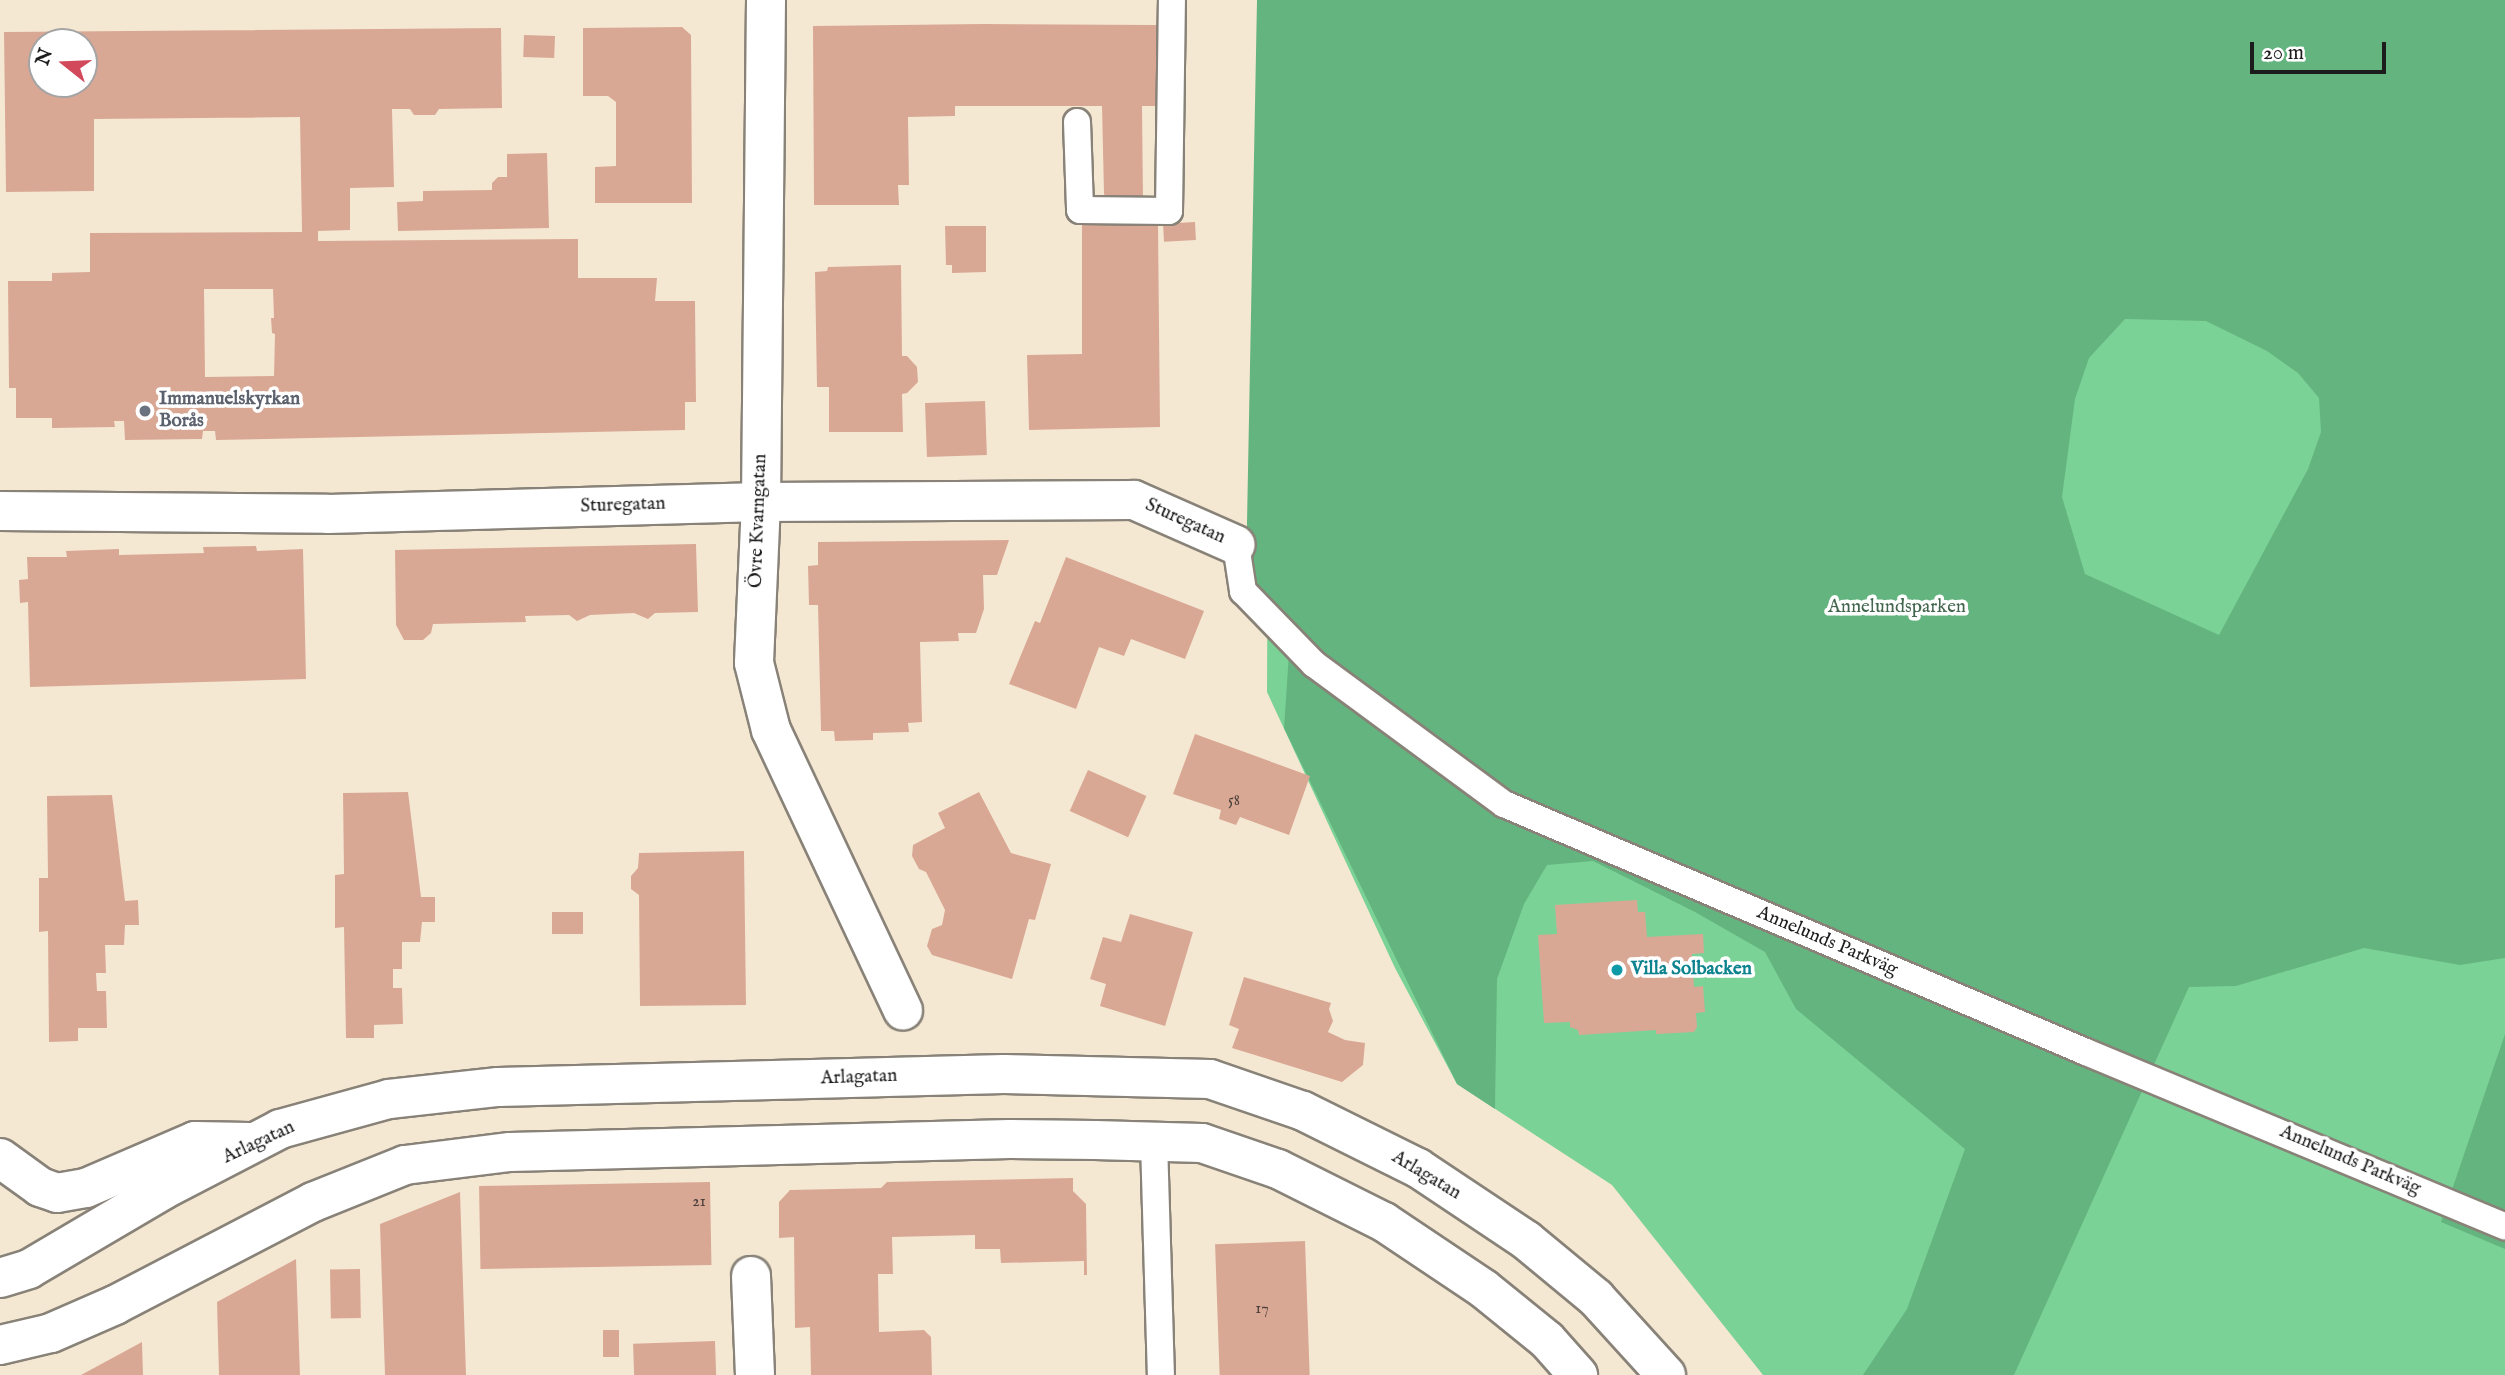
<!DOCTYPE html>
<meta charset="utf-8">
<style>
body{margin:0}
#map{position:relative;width:2505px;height:1375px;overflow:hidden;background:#f5e8d3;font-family:"IM FELL English",serif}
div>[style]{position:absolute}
.green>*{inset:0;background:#7bd296}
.forest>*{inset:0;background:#64b47f}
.building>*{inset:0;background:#d9a895;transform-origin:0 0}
.roads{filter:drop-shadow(2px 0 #888278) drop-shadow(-2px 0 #888278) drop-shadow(0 2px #888278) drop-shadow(0 -2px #888278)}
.lane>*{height:26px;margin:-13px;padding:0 13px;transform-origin:13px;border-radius:13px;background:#fff}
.street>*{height:38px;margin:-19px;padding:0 19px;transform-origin:19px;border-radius:19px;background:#fff}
.primary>*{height:38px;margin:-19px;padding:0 19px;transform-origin:19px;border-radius:19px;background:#fff}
.dots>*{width:19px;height:19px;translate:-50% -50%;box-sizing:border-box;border:4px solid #fff;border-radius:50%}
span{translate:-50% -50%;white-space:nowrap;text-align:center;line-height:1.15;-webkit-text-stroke:7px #fff;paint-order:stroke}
.number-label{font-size:16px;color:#4b3f3a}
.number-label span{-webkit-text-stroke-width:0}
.worship-label{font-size:19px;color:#5b616d;font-weight:700}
.left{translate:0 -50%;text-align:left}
.street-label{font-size:19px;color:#1c1c1c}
.park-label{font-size:19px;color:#42654d}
.culture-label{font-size:19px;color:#0d838f;font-weight:700}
.north{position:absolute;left:28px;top:28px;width:70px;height:70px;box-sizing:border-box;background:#fff;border:2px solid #a4a4a4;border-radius:50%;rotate:288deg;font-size:19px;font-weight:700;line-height:28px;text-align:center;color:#1c1c1c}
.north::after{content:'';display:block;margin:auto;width:24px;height:32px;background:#d1495b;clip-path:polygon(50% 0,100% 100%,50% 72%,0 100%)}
.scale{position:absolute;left:2250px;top:42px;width:136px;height:32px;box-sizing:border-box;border:4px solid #1c1c1c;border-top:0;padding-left:9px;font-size:21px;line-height:24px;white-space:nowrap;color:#1c1c1c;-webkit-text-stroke:5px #fff;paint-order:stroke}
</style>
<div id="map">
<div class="green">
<i style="clip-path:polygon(1270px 0,2505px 0,2505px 1375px,1763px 1375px,1612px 1185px,1457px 1084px,1395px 968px,1267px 692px)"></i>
</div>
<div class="forest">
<i style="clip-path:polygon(evenodd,1257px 0,2505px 0,2505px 958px,2460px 965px,2364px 948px,2236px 986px,2189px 987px,2014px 1375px,1863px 1375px,1907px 1309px,1965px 1149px,1796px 1009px,1765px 952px,1695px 912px,1593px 861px,1547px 865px,1524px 904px,1497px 979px,1495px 1109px,1457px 1084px,1284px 728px,1291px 623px,1246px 575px,1257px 0,2125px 319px,2206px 321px,2267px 351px,2298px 373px,2319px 398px,2321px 432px,2308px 469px,2219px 635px,2085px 574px,2062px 497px,2075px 399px,2089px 358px,2125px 319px)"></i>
<i style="clip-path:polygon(2505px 1034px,2505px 1249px,2441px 1222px)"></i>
</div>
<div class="building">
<i style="clip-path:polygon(983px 24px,1157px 25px,1157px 106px,1142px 106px,1143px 200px,1109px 200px,1104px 194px,1102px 106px,955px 106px,955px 116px,908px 117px,909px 185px,898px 185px,899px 205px,814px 205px,813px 26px)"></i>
<i style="clip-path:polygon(682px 27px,691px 35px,692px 203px,595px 203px,595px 167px,616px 166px,616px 102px,608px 96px,583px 96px,583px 28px)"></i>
<i style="clip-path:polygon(evenodd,501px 28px,502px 108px,439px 109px,435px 115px,414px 115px,410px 109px,392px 109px,394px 187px,350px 188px,350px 230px,318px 231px,318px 241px,578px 239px,578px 278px,657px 278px,655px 301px,695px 301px,696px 402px,685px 402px,685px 430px,216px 440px,215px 431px,203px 431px,202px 439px,125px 440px,124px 421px,114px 421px,115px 427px,52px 428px,52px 418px,16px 418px,16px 388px,9px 388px,8px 281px,52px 281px,52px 273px,90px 272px,90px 233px,302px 232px,300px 117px,94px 119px,94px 191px,6px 192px,4px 32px,501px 28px,42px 42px,84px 42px,84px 84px,42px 84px,42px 42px,501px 28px,204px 289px,273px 289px,274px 318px,271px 318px,272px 333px,275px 334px,274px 376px,205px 377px,204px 289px)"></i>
<i style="left:524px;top:35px;width:31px;height:22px;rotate:2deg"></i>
<i style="clip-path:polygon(547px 153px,549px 228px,398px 231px,397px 202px,423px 201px,423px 191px,492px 190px,492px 183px,498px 177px,507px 177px,507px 154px)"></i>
<i style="left:1195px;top:222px;width:18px;height:32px;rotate:87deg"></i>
<i style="clip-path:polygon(1082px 224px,1158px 224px,1160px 427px,1029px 430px,1027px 355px,1082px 354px)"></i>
<i style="clip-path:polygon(945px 226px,986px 226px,986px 272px,952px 273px,952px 265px,946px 265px)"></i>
<i style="clip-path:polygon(901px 265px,902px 356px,907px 356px,917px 367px,918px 382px,907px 393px,902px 394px,903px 432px,829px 432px,829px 387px,817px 387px,815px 272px,827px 271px,828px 267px)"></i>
<i style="left:985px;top:401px;width:54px;height:60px;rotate:88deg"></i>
<i style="clip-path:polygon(1009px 540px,997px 575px,983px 575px,984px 609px,976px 633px,958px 633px,959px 641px,920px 642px,922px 722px,908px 723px,909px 732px,873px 733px,873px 740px,835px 741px,834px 731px,821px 731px,818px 605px,809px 605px,808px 566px,818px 565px,818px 542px)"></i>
<i style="clip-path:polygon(696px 544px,698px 612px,655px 613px,648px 619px,634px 613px,590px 615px,577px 621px,569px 615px,525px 616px,526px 622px,433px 624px,431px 633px,423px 640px,404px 640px,396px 625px,395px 550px)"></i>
<i style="clip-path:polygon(256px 546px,257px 551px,303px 549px,306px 679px,30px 687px,28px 602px,20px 603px,19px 580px,28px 579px,27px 557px,67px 557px,66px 551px,119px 549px,119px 555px,204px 553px,203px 547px)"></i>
<i style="clip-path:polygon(1066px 557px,1204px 611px,1185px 659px,1131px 639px,1124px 656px,1099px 647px,1076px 709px,1009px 684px,1035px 621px,1040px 623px)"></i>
<i style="clip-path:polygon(1195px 734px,1310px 776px,1289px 835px,1240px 817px,1236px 825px,1219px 819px,1221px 810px,1173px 794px)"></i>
<i style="left:1088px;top:770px;width:64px;height:45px;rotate:24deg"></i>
<i style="clip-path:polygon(408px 792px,421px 897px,435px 897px,435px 922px,422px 922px,420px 942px,402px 942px,402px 969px,393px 969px,393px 988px,402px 988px,403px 1024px,374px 1025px,374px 1038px,346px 1038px,344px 927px,335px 928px,335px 875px,344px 874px,343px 793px)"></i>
<i style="clip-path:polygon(979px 792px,1011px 853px,1051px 864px,1035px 920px,1029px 919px,1012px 979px,932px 955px,927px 946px,932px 929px,942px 925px,945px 910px,926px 872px,919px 869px,912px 856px,913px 845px,945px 828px,938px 813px)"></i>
<i style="clip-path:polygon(112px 795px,125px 901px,138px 900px,139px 925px,125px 925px,124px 945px,105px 945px,106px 973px,96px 973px,97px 991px,106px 991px,107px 1028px,78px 1028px,78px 1041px,49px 1042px,48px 931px,39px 932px,39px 878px,48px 878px,47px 796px)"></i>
<i style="clip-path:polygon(744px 851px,746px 1005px,640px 1006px,639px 895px,631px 889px,631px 876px,638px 868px,639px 853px)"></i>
<i style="clip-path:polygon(1637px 900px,1638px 912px,1645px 912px,1647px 937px,1703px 934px,1704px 953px,1692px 954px,1694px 987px,1703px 986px,1705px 1012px,1696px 1013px,1697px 1027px,1694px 1032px,1656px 1034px,1656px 1030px,1579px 1035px,1578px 1030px,1570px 1027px,1570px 1022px,1544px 1023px,1538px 935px,1557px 934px,1555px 905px)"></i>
<i style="left:583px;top:912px;width:22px;height:31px;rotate:90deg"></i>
<i style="clip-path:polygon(1130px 914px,1193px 932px,1165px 1026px,1100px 1006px,1106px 984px,1090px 979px,1103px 937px,1121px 942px)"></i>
<i style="clip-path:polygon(1244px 977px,1331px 1003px,1329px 1009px,1333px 1021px,1328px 1032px,1345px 1040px,1365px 1043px,1363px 1065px,1342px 1082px,1232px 1048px,1239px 1029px,1229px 1025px)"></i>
<i style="clip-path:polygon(1073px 1178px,1073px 1191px,1086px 1204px,1087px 1275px,1084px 1275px,1084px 1261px,1001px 1263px,1000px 1249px,975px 1249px,975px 1235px,892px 1237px,893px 1274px,878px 1274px,879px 1332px,924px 1330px,931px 1337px,932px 1375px,811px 1375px,810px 1327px,795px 1328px,794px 1237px,779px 1238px,779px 1202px,790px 1190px,881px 1188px,887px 1182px)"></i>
<i style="left:710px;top:1182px;width:83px;height:231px;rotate:89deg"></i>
<i style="clip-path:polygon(460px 1192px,466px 1375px,385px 1375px,380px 1224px)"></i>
<i style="left:1305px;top:1241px;width:134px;height:90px;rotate:88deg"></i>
<i style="clip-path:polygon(296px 1259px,300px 1375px,219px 1375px,217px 1302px)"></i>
<i style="left:360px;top:1269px;width:49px;height:30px;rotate:89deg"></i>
<i style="left:603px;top:1330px;width:16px;height:27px"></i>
<i style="left:715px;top:1341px;width:34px;height:82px;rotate:88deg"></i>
<i style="clip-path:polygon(142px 1342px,143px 1375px,81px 1375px)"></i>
</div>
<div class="roads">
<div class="lane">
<i style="left:1077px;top:122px;width:88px;rotate:88deg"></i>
<i style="left:1080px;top:210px;width:89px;rotate:0.6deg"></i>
<i style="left:1169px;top:211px;width:211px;rotate:-89.2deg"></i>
<i style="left:1236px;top:545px;width:47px;rotate:81.3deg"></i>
<i style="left:1243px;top:591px;width:102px;rotate:45.8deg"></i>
<i style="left:1314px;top:664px;width:236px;rotate:36.4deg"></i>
<i style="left:1504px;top:804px;width:633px;rotate:23.08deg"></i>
<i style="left:2086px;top:1052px;width:454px;rotate:22.6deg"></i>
<i style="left:1154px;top:1142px;width:233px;rotate:88.3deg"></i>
</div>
<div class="street">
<i style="left:766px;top:0;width:502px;rotate:90.57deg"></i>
<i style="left:761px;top:502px;width:161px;rotate:92.5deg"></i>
<i style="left:754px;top:663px;width:69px;rotate:75.8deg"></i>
<i style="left:771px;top:730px;width:310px;rotate:64.8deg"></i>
<i style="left:0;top:511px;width:328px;rotate:0.5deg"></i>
<i style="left:328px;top:514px;width:433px;rotate:-1.6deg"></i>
<i style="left:761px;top:502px;width:373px;rotate:-0.3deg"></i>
<i style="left:1134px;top:500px;width:111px;rotate:23.8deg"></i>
<i style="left:751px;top:1276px;width:99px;rotate:87.7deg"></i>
</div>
<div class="primary">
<i style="left:0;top:1158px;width:49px;rotate:35.9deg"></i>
<i style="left:40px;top:1187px;width:18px;rotate:19deg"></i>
<i style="left:57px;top:1193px;width:29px;rotate:-10deg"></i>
<i style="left:86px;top:1188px;width:119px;rotate:-23.3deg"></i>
<i style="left:195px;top:1141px;width:54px;rotate:1.1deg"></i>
<i style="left:0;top:1278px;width:30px;rotate:-17deg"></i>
<i style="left:29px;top:1269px;width:156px;rotate:-30.5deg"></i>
<i style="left:163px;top:1190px;width:132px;rotate:-27.5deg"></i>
<i style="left:280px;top:1129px;width:113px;rotate:-15.4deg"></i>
<i style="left:389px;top:1099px;width:110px;rotate:-6.3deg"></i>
<i style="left:498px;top:1087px;width:506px;rotate:-1.47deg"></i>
<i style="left:1004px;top:1074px;width:206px;rotate:1.4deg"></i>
<i style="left:1210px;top:1079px;width:98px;rotate:19deg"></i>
<i style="left:1303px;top:1111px;width:128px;rotate:26.4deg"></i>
<i style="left:1418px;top:1168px;width:130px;rotate:33.7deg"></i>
<i style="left:1526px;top:1240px;width:91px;rotate:39.6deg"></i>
<i style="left:1596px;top:1298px;width:104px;rotate:47.7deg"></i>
<i style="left:0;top:1345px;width:52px;rotate:-13.2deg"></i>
<i style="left:51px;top:1333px;width:70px;rotate:-23.6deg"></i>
<i style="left:115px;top:1305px;width:223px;rotate:-27.5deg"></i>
<i style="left:313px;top:1202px;width:99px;rotate:-21.9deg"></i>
<i style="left:405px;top:1165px;width:106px;rotate:-7.1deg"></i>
<i style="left:510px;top:1152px;width:500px;rotate:-1.49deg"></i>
<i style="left:1010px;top:1139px;width:85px;rotate:0.7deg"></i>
<i style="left:1095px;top:1140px;width:107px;rotate:1.6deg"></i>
<i style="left:1202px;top:1143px;width:80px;rotate:18.9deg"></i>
<i style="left:1278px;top:1169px;width:119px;rotate:26.6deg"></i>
<i style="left:1384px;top:1222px;width:120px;rotate:33.8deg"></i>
<i style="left:1484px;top:1289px;width:81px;rotate:39deg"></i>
<i style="left:1547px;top:1340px;width:47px;rotate:48.5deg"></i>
</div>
</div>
<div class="dots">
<i style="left:145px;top:411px;background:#6b7280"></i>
<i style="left:1617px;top:970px;background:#0f9aa8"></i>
</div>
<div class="number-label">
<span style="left:1234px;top:801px">58</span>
<span style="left:699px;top:1202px">21</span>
<span style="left:1262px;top:1309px">17</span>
</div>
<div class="worship-label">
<span class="left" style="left:159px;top:411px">Immanuelskyrkan<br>Borås</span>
</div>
<div class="street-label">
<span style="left:623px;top:506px;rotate:-2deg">Sturegatan</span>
<span style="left:759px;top:521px;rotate:-88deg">Övre Kvarngatan</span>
<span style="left:1185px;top:522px;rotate:24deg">Sturegatan</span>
<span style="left:1827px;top:942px;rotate:23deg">Annelunds Parkväg</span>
<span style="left:859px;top:1078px;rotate:-2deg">Arlagatan</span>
<span style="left:259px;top:1143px;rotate:-25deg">Arlagatan</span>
<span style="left:2350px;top:1161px;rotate:23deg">Annelunds Parkväg</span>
<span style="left:1426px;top:1176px;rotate:31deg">Arlagatan</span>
</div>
<div class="park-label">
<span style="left:1897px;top:608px">Annelundsparken</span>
</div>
<div class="culture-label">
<span class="left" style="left:1631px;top:970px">Villa Solbacken</span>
</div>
<div class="north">N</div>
<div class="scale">20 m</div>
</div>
